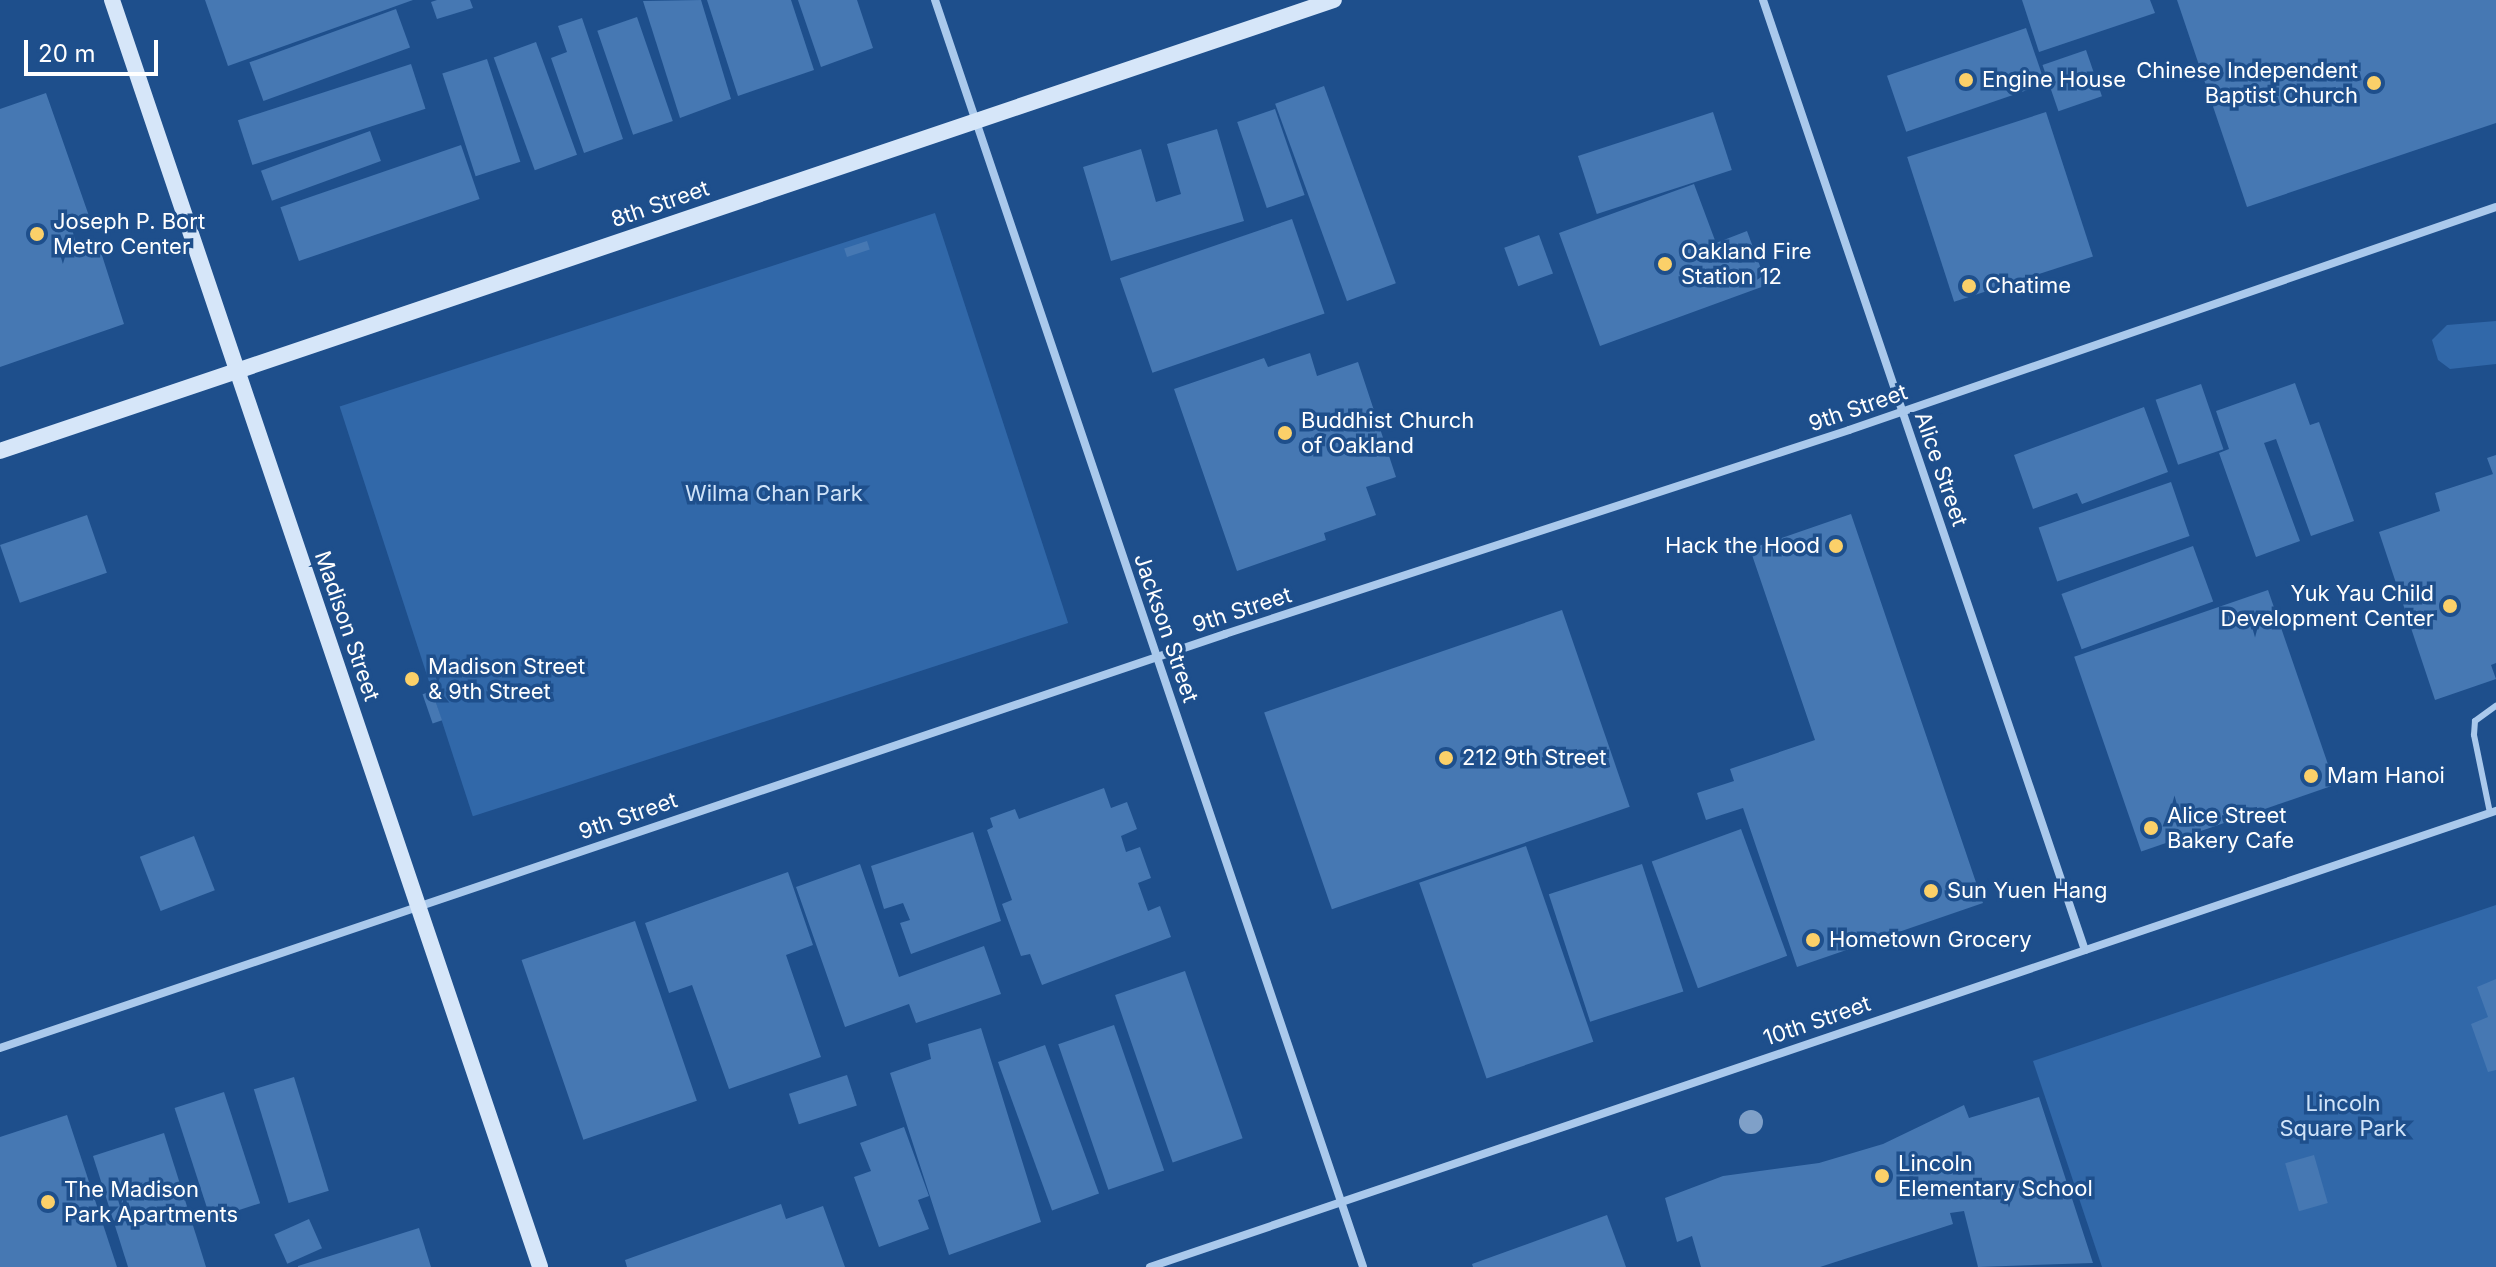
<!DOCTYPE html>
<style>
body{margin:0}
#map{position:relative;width:2496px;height:1267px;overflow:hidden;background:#1e4f8c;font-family:Inter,sans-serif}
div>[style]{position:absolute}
.green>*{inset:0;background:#3168a9;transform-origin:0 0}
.building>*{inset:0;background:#4678b3;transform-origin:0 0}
.service>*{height:6px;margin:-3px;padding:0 3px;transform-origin:3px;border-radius:3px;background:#aac9ec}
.minor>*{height:8px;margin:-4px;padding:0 4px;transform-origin:4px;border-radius:4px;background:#aac9ec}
.secondary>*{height:16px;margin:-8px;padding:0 8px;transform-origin:8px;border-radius:8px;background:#d6e6f9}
.trees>*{width:24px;height:24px;margin:-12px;border-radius:50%;background:#7fa0c8}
.dots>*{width:22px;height:22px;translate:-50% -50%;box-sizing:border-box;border:4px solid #1e4f8c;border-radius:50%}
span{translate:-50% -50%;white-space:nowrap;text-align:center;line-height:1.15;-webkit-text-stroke:7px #1e4f8c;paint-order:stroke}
.poi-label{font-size:22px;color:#fff}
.right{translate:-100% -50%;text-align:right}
.left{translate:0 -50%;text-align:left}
.street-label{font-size:22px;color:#fff}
.park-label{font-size:22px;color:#cfe3f9}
.scale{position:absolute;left:24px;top:40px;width:134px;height:36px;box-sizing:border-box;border:4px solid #fff;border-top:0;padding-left:10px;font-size:24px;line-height:28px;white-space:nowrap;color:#fff;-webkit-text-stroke:6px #1e4f8c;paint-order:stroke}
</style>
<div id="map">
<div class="green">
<i style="left:935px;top:213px;width:431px;height:626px;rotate:72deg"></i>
<i style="clip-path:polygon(2496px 321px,2496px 364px,2450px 369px,2438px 360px,2432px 340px,2447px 325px)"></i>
<i style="clip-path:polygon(2496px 905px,2496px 1267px,2102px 1267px,2033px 1061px)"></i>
</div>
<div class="building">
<i style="clip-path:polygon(205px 0,413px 0,228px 66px)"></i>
<i style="clip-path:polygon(437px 0,470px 0,473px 8px,437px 19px,431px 2px)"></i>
<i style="clip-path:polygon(701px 0,731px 99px,680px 118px,643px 1px)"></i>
<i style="clip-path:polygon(707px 0,791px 0,814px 70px,738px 96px)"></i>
<i style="clip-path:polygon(798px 0,857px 0,873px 48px,821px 67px)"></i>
<i style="clip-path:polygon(2022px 0,2150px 0,2155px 13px,2039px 52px)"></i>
<i style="clip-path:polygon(2177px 0,2496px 0,2496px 123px,2247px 207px)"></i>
<i style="left:396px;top:9px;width:41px;height:156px;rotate:70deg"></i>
<i style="left:637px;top:17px;width:110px;height:42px;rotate:71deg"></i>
<i style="clip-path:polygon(582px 18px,623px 139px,584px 153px,551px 58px,567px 52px,558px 26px)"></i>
<i style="left:2026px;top:28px;width:59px;height:147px;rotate:71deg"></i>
<i style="left:536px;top:42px;width:120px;height:45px;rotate:70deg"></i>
<i style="left:2086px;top:50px;width:49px;height:46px;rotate:71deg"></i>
<i style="left:487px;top:59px;width:108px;height:47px;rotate:72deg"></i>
<i style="left:411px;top:64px;width:47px;height:182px;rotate:72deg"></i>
<i style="left:1324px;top:86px;width:210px;height:52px;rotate:70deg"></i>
<i style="clip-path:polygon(46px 93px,89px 216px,70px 222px,79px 254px,99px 246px,124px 324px,0 367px,0 109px)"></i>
<i style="left:1275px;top:109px;width:91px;height:40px;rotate:71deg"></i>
<i style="left:1713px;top:112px;width:61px;height:142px;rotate:72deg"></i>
<i style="left:2046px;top:112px;width:152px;height:146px;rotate:72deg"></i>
<i style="clip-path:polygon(1217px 129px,1244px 221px,1111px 261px,1083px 167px,1141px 149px,1156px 202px,1181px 194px,1167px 144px)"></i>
<i style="left:370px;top:131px;width:32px;height:116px;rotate:70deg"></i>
<i style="left:461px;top:145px;width:57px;height:191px;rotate:71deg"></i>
<i style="clip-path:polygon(1694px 184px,1716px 243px,1747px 231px,1767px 285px,1600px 346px,1559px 233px)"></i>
<i style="left:1292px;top:219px;width:100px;height:182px;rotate:71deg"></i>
<i style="left:1539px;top:235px;width:41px;height:37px;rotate:70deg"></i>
<i style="left:867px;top:241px;width:9px;height:24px;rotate:72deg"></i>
<i style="clip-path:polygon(1310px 353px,1317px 376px,1358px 362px,1396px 477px,1366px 487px,1376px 515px,1324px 533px,1326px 540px,1237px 571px,1174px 389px,1264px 358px,1268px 367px)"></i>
<i style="clip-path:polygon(2295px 383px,2310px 425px,2319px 422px,2354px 521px,2311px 536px,2276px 439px,2264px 443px,2300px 541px,2256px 557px,2219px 453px,2229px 449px,2216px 411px)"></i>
<i style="left:2201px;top:384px;width:69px;height:48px;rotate:71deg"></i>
<i style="clip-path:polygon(2144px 407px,2168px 472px,2082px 504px,2077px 493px,2033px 509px,2014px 455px)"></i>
<i style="clip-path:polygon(2496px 455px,2496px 663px,2491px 665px,2496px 679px,2435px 700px,2379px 532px,2440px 511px,2435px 493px,2493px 474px,2487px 458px)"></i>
<i style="left:2171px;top:482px;width:57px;height:140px;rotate:71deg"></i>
<i style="clip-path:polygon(1851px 514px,1983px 903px,1797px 967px,1743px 808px,1706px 820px,1697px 793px,1734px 781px,1730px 769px,1815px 740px,1750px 549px)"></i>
<i style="left:87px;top:515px;width:61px;height:92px;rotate:71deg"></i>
<i style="left:2193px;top:546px;width:59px;height:140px;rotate:70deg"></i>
<i style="left:2268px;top:590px;width:206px;height:205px;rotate:71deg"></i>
<i style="left:1562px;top:610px;width:208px;height:315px;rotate:71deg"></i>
<i style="left:432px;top:691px;width:31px;height:10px;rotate:71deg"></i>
<i style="clip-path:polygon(1104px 788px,1111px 808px,1127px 802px,1137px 829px,1121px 836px,1126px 852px,1140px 847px,1151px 878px,1138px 883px,1148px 911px,1160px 906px,1171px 937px,1042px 985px,1030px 954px,1021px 956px,1002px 904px,1012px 900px,987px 830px,993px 827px,990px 818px,1015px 809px,1019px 819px)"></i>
<i style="left:1741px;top:829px;width:135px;height:95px;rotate:70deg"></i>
<i style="clip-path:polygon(973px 832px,1001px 921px,911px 954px,900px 923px,910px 920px,903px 903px,884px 909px,871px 866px)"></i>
<i style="left:194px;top:836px;width:58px;height:58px;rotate:69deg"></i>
<i style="left:1526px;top:846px;width:207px;height:113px;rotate:71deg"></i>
<i style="clip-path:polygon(860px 864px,899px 977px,984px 946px,1001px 994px,916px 1023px,909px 1004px,845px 1027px,796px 887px)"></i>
<i style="left:1642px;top:864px;width:134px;height:98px;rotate:72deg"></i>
<i style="clip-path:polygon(788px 872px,813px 945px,786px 955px,821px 1057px,729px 1089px,692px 985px,669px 993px,645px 923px)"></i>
<i style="left:635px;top:921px;width:190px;height:120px;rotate:71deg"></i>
<i style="left:1185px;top:971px;width:177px;height:74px;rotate:71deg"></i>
<i style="clip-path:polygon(2496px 979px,2496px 1070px,2488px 1072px,2471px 1024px,2488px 1017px,2477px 987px)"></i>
<i style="left:1114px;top:1025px;width:154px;height:59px;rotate:71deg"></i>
<i style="clip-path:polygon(981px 1028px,1041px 1222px,949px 1255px,890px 1073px,931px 1059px,928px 1044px)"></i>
<i style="left:1045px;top:1045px;width:158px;height:50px;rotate:70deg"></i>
<i style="left:847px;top:1075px;width:32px;height:61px;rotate:72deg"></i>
<i style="left:294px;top:1077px;width:119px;height:42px;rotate:73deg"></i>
<i style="left:224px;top:1092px;width:117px;height:52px;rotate:72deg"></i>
<i style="clip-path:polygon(2039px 1097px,2093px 1263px,1978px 1267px,1964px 1211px,1950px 1213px,1953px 1224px,1820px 1267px,1701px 1267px,1692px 1236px,1677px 1242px,1665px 1198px,1723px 1176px,1819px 1163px,1883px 1144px,1964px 1105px,1969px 1118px)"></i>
<i style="clip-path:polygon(67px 1115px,117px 1267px,0 1267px,0 1137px)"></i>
<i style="clip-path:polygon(904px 1127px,929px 1196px,918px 1200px,929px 1229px,879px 1247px,854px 1177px,871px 1171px,860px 1143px)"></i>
<i style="clip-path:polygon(164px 1133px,206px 1267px,128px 1267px,93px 1156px)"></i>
<i style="left:2314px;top:1155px;width:50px;height:30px;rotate:74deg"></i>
<i style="clip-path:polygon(781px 1204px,786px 1219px,823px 1206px,845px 1267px,627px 1267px,625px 1260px)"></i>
<i style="clip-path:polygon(1607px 1215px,1626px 1267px,1473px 1267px,1472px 1264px)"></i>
<i style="left:309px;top:1219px;width:32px;height:38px;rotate:66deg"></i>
<i style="clip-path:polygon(419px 1228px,431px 1267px,298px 1267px,298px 1266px)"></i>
</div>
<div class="service">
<i style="left:2490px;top:813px;width:80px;rotate:-101.6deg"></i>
<i style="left:2474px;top:735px;width:14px;rotate:-86deg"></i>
<i style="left:2475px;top:721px;width:26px;rotate:-36deg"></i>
</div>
<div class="minor">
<i style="left:935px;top:0;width:1337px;rotate:71.33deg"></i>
<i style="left:1763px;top:0;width:1003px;rotate:71.28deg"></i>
<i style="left:0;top:1048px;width:1293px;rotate:-18.67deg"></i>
<i style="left:1225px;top:634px;width:656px;rotate:-18.1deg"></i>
<i style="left:1849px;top:430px;width:684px;rotate:-19.02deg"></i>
<i style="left:1150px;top:1267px;width:1421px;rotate:-18.72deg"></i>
</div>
<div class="secondary">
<i style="left:112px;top:0;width:1337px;rotate:71.33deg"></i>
<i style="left:0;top:451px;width:1408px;rotate:-18.68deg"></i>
</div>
<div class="trees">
<i style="left:1751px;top:1122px"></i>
</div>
<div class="dots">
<i style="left:1966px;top:80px;background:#fbd069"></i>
<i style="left:2374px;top:83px;background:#fbd069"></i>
<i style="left:37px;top:234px;background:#fbd069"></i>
<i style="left:1665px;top:264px;background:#fbd069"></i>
<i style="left:1969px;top:286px;background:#fbd069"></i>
<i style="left:1285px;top:433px;background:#fbd069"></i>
<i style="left:1836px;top:546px;background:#fbd069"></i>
<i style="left:2450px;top:606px;background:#fbd069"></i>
<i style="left:412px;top:679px;background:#fbd069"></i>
<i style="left:1446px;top:758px;background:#fbd069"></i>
<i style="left:2311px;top:776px;background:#fbd069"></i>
<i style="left:2151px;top:828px;background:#fbd069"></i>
<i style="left:1931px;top:891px;background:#fbd069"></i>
<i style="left:1813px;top:940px;background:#fbd069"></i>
<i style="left:1882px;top:1176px;background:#fbd069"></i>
<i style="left:48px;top:1202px;background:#fbd069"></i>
</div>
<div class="poi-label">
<span class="right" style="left:2358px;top:83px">Chinese Independent<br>Baptist Church</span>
<span class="left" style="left:1982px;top:80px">Engine House</span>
<span class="left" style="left:53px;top:234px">Joseph P. Bort<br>Metro Center</span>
<span class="left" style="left:1681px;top:264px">Oakland Fire<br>Station 12</span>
<span class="left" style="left:1985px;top:286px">Chatime</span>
<span class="left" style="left:1301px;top:433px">Buddhist Church<br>of Oakland</span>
<span class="right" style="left:1820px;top:546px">Hack the Hood</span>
<span class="right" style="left:2434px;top:606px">Yuk Yau Child<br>Development Center</span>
<span class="left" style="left:428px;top:679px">Madison Street<br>&amp; 9th Street</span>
<span class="left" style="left:1462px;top:758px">212 9th Street</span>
<span class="left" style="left:2327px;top:776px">Mam Hanoi</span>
<span class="left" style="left:2167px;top:828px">Alice Street<br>Bakery Cafe</span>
<span class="left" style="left:1947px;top:891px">Sun Yuen Hang</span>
<span class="left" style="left:1829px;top:940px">Hometown Grocery</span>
<span class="left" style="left:1898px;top:1176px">Lincoln<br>Elementary School</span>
<span class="left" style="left:64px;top:1202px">The Madison<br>Park Apartments</span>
</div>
<div class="street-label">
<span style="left:660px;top:204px;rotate:-19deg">8th Street</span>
<span style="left:1858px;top:408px;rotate:-19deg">9th Street</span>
<span style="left:1941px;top:469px;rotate:71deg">Alice Street</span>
<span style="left:1242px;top:610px;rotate:-18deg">9th Street</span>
<span style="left:347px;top:626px;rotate:71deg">Madison Street</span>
<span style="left:1166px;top:628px;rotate:71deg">Jackson Street</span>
<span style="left:628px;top:816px;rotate:-19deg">9th Street</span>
<span style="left:1817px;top:1021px;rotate:-19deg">10th Street</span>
</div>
<div class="park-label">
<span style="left:774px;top:494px">Wilma Chan Park</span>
<span style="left:2343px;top:1116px">Lincoln<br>Square Park</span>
</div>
<div class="scale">20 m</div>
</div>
